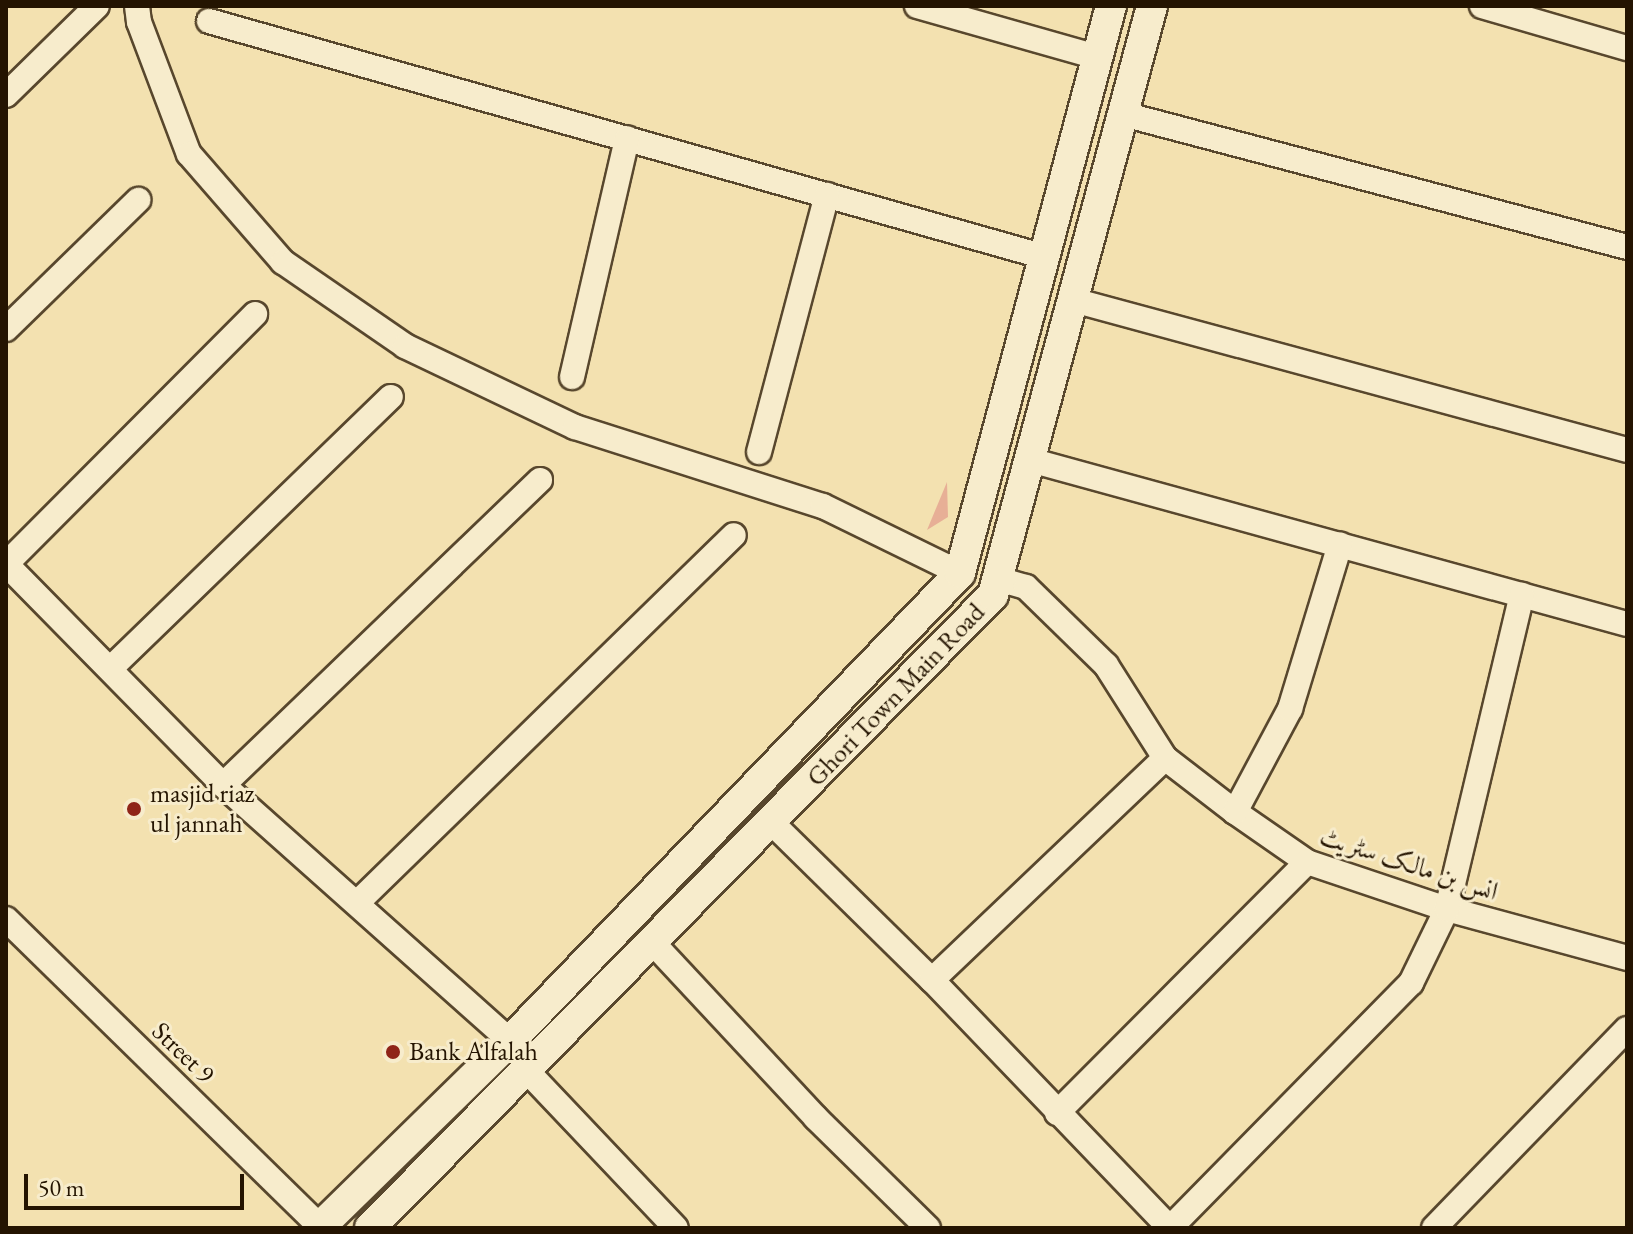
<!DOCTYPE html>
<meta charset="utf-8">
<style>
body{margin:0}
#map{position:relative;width:1633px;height:1234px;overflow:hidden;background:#f3e1b0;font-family:"EB Garamond",Amiri,serif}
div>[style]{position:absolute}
.building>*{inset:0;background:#e7af96}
.roads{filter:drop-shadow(2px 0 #58472d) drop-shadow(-2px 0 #58472d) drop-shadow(0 2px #58472d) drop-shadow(0 -2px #58472d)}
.minor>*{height:24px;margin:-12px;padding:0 12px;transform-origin:12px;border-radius:12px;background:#f7eccc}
.tertiary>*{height:30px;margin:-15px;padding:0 15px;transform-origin:15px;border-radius:15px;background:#f7eccc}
.dots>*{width:22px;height:22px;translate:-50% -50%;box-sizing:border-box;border:4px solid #f7eccc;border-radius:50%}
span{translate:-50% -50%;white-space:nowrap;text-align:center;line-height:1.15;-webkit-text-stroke:6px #f7eccc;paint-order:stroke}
.street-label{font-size:26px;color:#241401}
.poi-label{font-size:26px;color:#241401}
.left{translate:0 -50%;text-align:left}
.frame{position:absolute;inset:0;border:8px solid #241401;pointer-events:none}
.scale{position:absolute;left:24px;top:1174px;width:220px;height:36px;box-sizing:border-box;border:4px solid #241401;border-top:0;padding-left:10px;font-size:24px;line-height:28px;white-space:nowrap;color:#241401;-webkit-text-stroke:6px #f7eccc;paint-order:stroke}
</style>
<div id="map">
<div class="building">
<i style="clip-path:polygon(947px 482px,948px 517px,927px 530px)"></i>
</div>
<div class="roads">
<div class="minor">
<i style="left:137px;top:6px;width:16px;rotate:83deg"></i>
<i style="left:139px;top:22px;width:141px;rotate:69.3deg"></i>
<i style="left:189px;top:154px;width:143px;rotate:49deg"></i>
<i style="left:283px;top:262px;width:148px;rotate:34.5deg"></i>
<i style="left:405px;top:346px;width:188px;rotate:25.5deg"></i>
<i style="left:575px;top:427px;width:260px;rotate:17.7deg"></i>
<i style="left:823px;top:506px;width:153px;rotate:26.1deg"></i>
<i style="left:917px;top:6px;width:187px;rotate:15.8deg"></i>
<i style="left:1482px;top:6px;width:151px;rotate:16.2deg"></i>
<i style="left:209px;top:21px;width:869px;rotate:15.76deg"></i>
<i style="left:6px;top:95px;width:127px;rotate:-44.4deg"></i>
<i style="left:1123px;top:114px;width:521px;rotate:14.78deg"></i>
<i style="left:1073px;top:300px;width:574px;rotate:15.15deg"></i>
<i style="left:6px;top:329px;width:185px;rotate:-44.3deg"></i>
<i style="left:572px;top:377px;width:245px;rotate:-77deg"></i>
<i style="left:759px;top:452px;width:266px;rotate:-75.2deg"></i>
<i style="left:1030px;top:460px;width:619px;rotate:15.36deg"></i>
<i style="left:6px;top:564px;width:310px;rotate:45.5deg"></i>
<i style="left:223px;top:785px;width:385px;rotate:41.7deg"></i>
<i style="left:6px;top:564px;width:353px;rotate:-45.1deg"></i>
<i style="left:998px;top:579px;width:29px;rotate:16deg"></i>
<i style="left:1026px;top:587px;width:112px;rotate:44.3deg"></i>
<i style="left:1106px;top:665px;width:110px;rotate:57.6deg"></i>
<i style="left:1165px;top:758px;width:88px;rotate:37.6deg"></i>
<i style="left:1235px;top:812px;width:88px;rotate:34.8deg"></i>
<i style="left:1307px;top:862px;width:148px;rotate:18.6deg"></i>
<i style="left:1447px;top:909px;width:187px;rotate:15.2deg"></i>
<i style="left:110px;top:669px;width:391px;rotate:-44.1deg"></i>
<i style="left:223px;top:785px;width:440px;rotate:-43.9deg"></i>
<i style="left:1235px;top:812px;width:117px;rotate:-61.9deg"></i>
<i style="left:1290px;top:709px;width:172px;rotate:-73.1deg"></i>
<i style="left:771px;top:822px;width:226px;rotate:44.5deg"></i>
<i style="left:932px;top:980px;width:344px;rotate:46.2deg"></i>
<i style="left:358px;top:902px;width:525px;rotate:-44.31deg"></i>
<i style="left:6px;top:919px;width:440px;rotate:44.4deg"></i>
<i style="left:653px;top:943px;width:239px;rotate:47deg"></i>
<i style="left:816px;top:1118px;width:157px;rotate:44.5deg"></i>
<i style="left:932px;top:980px;width:322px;rotate:-43.6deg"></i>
<i style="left:527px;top:1071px;width:216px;rotate:46.5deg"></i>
<i style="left:1057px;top:1113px;width:354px;rotate:-45.1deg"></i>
<i style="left:1170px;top:1228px;width:344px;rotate:-45.5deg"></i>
<i style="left:1411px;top:983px;width:82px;rotate:-64.1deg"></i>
<i style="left:1447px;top:909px;width:323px;rotate:-76.6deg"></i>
<i style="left:1434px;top:1228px;width:277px;rotate:-45.9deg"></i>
</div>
<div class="tertiary">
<i style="left:319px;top:1228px;width:267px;rotate:-44.4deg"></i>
<i style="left:510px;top:1041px;width:649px;rotate:-46.12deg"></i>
<i style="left:960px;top:573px;width:587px;rotate:-75.09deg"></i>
<i style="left:370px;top:1228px;width:888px;rotate:-45.46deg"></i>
<i style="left:993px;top:595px;width:610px;rotate:-74.89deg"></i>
</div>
</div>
<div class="dots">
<i style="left:134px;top:809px;background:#8f2418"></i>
<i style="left:393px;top:1052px;background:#8f2418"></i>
</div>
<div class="street-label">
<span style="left:896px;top:695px;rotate:-46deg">Ghori Town Main Road</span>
<span style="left:1409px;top:864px;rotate:18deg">انس بن مالک سٹریٹ</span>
<span style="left:183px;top:1053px;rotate:44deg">Street 9</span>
</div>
<div class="poi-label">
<span class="left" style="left:150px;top:809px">masjid riaz<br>ul jannah</span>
<span class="left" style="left:409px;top:1052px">Bank Alfalah</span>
</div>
<div class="frame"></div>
<div class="scale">50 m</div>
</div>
